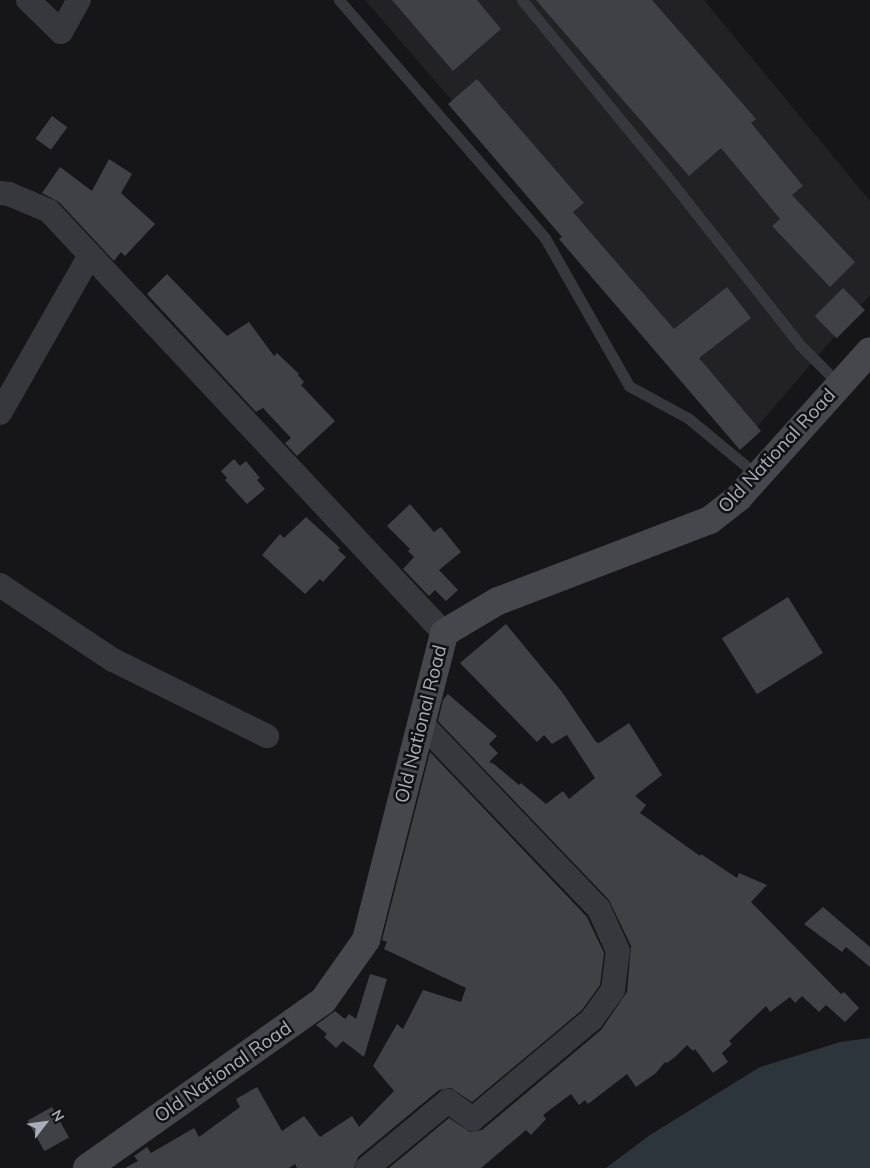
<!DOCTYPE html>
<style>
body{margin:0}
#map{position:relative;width:870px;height:1168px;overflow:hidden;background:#161618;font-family:Mulish,sans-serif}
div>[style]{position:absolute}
.built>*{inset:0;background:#222225}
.water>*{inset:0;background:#2c353c}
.building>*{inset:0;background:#404145;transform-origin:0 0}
.lane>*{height:11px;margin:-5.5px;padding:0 5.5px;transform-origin:5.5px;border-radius:5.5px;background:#37383d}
.street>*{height:24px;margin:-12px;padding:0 12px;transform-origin:12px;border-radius:12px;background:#37383d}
.secondary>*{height:28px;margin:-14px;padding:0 14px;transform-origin:14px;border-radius:14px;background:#45474d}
span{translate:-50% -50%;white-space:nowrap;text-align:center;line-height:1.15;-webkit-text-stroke:5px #111113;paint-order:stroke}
.street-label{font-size:19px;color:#a8adb8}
.north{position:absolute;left:20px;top:1098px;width:50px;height:50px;-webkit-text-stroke:4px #111113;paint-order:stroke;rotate:60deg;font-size:14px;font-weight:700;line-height:20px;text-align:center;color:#a8adb8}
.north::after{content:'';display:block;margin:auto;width:18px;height:22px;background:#a8adb8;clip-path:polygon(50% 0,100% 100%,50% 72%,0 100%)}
</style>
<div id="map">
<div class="built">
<i style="clip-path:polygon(365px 0,704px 0,870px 201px,870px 295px,746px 440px)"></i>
</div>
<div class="water">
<i style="clip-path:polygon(870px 1038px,870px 1168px,606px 1168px,650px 1135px,760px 1067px,840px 1042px)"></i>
</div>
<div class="building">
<i style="clip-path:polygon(392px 0,477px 0,501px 29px,453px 71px)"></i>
<i style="clip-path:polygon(536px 0,652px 0,756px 119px,751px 123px,803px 186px,792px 195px,855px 262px,830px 287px,772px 226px,780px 219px,721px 148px,689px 176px)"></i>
<i style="clip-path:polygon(477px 79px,584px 203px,573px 212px,674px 329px,727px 287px,751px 318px,699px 358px,761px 431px,740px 450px,559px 239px,562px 237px,448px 104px)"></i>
<i style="left:52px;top:116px;width:19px;height:28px;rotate:36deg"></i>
<i style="clip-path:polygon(109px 159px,132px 174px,121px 193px,155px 224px,125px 256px,121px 252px,114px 261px,59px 202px,42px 193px,60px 167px,92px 191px)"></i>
<i style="clip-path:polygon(167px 274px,227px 336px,249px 322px,274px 356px,277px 353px,299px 374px,298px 375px,304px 382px,301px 385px,335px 421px,297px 456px,285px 443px,291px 438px,263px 408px,256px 412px,147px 294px)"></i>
<i style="left:843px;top:288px;width:31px;height:40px;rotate:45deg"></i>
<i style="clip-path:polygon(234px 459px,240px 466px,246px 461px,260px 478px,257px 480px,265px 489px,247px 504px,225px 480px,227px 478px,221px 471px)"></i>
<i style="clip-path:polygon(410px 504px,434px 532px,441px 527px,461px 552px,439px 570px,458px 590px,446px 601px,435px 590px,429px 596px,403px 569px,414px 557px,408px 551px,410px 549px,387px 526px)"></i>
<i style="clip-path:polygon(306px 517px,340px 548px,338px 550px,346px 557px,323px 582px,320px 579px,305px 594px,262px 555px,280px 534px,284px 538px)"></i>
<i style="left:788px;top:597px;width:66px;height:78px;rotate:58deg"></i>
<i style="clip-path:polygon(506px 624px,562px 692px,596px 742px,599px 743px,629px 723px,662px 775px,635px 796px,646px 805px,640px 813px,700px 856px,701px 854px,737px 878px,739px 873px,767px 885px,751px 902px,841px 994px,844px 992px,859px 1008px,845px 1022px,826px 1005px,819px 1012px,802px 996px,795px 1003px,790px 997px,770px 1012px,766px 1006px,729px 1041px,732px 1044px,722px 1053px,728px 1062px,713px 1073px,695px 1049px,693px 1051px,687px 1045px,675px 1057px,667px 1063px,665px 1062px,656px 1073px,636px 1087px,627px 1074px,588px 1104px,585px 1100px,579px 1105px,571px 1094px,543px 1115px,546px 1119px,531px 1135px,526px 1130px,481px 1168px,389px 1168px,449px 1118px,470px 1132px,482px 1130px,601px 1030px,627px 992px,631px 946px,609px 900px,438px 721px,443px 700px,448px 694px,497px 736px,489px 744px,498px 753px,489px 762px,494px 764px,519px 785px,521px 783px,546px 804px,563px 791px,569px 799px,595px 778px,567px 735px,552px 744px,544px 735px,537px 742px,460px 663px)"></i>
<i style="clip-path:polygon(430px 752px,587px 917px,604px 953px,600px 985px,582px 1010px,472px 1102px,451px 1088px,439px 1090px,358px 1157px,354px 1168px,297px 1168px,295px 1164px,289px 1168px,125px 1168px,138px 1161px,134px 1156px,147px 1147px,151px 1153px,194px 1128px,199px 1137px,240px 1107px,236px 1099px,257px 1087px,282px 1131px,304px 1116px,320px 1137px,352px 1116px,359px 1127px,394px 1091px,373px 1066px,397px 1024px,403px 1029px,423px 990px,461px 1002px,466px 988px,384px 949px,387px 942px,382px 940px)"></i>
<i style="clip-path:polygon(823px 907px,870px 947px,870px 967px,846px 947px,842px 952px,804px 924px)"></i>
<i style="clip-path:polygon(370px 974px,387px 979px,364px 1057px,343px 1041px,336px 1048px,324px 1037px,327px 1034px,316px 1025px,335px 1011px,345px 1019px,349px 1014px,356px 1019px)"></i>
<i style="left:52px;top:1107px;width:35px;height:28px;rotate:61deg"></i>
</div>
<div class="lane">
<i style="left:339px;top:0;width:315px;rotate:49.1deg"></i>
<i style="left:545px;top:238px;width:170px;rotate:60.4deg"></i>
<i style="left:629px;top:386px;width:67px;rotate:28.5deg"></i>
<i style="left:688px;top:418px;width:91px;rotate:39.6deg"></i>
<i style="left:522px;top:0;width:232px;rotate:50.6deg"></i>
<i style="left:669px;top:179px;width:211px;rotate:51.7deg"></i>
<i style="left:800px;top:345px;width:57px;rotate:45deg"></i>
</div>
<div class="street">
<i style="left:28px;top:0;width:46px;rotate:44.1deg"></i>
<i style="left:61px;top:32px;width:37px;rotate:-61deg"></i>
<i style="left:0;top:193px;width:9px;rotate:6deg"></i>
<i style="left:9px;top:194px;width:43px;rotate:23deg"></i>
<i style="left:49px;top:211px;width:578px;rotate:46.89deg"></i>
<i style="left:0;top:413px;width:182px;rotate:-60.3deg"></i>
<i style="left:0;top:585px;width:136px;rotate:33.6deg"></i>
<i style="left:113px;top:660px;width:172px;rotate:26.3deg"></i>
<i style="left:367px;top:1168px;width:105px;rotate:-39.6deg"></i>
<i style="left:448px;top:1101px;width:31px;rotate:36deg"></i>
<i style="left:473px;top:1119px;width:155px;rotate:-40deg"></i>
<i style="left:592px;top:1019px;width:36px;rotate:-54deg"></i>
<i style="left:613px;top:990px;width:39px;rotate:-83deg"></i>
<i style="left:618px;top:951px;width:46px;rotate:-114.3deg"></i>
<i style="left:599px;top:909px;width:257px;rotate:-133.7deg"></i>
</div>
<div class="secondary">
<i style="left:87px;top:1168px;width:289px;rotate:-35.3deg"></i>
<i style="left:323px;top:1001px;width:75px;rotate:-54.8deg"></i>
<i style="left:366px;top:940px;width:317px;rotate:-75.7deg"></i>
<i style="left:444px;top:633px;width:63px;rotate:-30.7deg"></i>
<i style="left:498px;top:601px;width:227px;rotate:-20.9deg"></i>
<i style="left:710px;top:520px;width:37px;rotate:-38deg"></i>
<i style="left:739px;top:497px;width:196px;rotate:-48.1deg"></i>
</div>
<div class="street-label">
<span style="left:777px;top:451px;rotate:-47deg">Old National Road</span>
<span style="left:421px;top:724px;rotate:-76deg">Old National Road</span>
<span style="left:223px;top:1072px;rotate:-35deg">Old National Road</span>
</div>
<div class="north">N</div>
</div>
